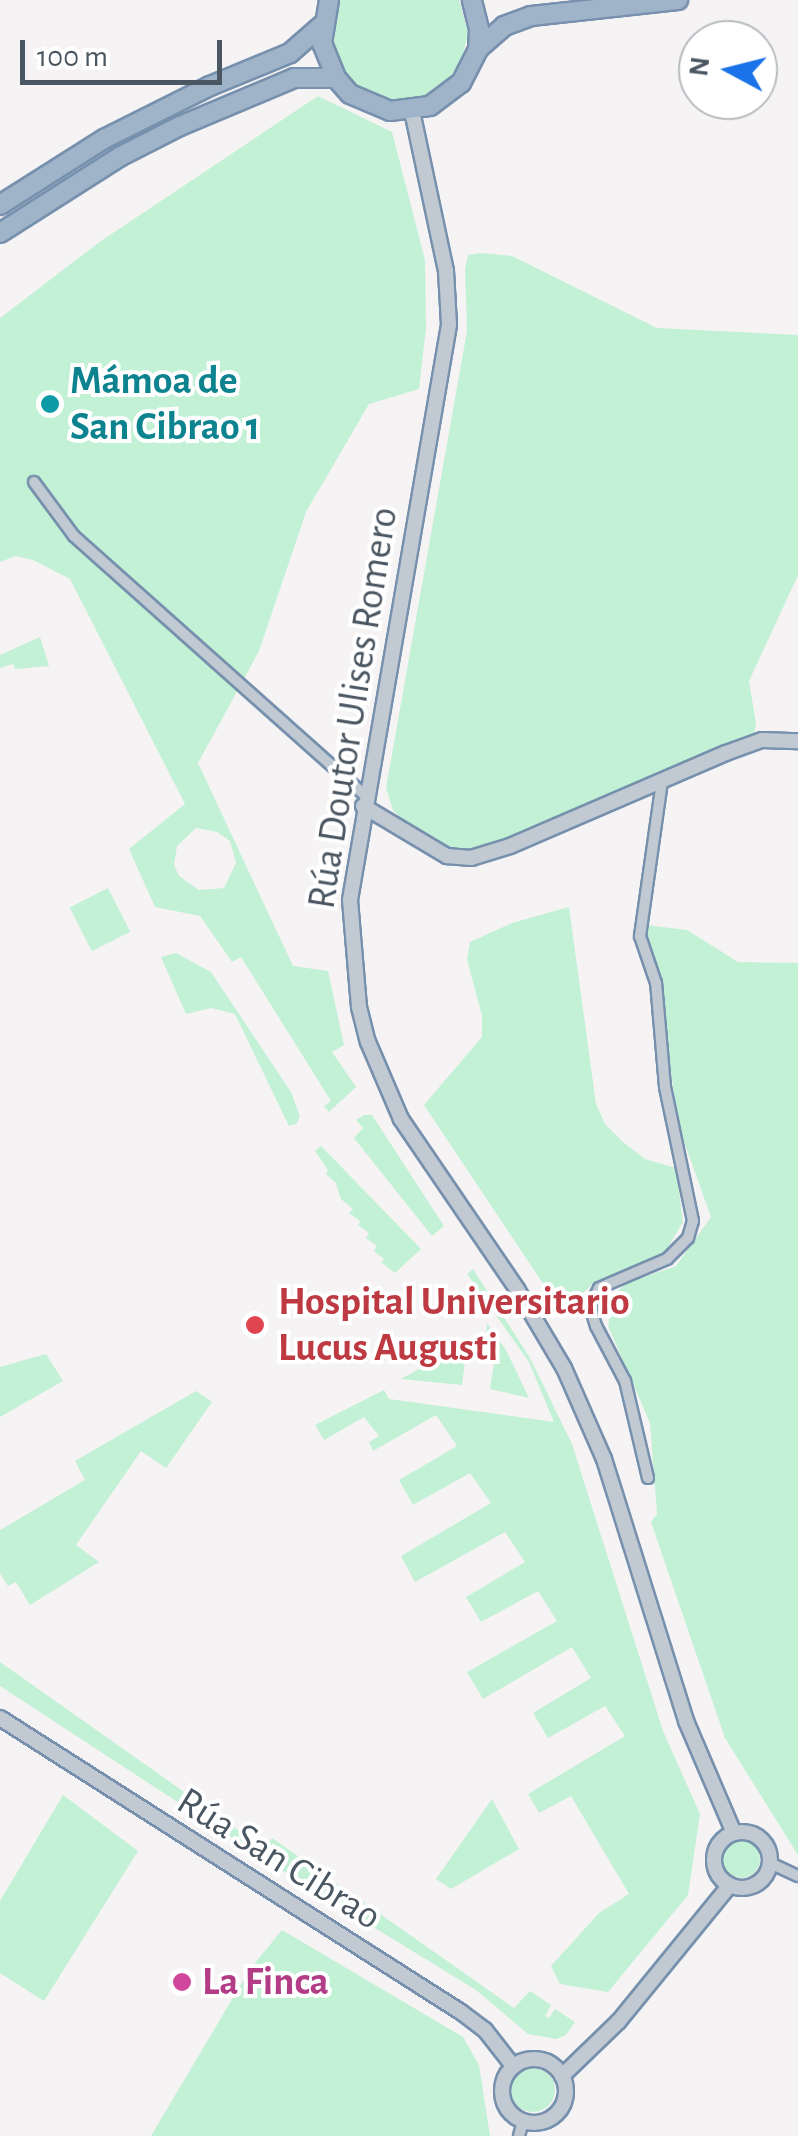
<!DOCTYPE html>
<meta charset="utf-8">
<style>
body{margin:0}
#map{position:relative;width:798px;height:2136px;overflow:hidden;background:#f5f3f3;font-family:"Alegreya Sans",sans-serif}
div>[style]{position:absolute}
.green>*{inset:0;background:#c3f1d5;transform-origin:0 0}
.round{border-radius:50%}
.roads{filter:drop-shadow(2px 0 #7690ad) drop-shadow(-2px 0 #7690ad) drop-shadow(0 2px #7690ad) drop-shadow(0 -2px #7690ad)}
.minor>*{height:10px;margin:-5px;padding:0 5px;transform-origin:5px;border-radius:5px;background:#c1cad2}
.tertiary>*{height:14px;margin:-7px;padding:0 7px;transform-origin:7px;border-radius:7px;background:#c1cad2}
.tertiary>.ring{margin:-7px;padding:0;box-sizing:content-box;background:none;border:14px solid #c1cad2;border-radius:50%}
.trunk>*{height:18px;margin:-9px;padding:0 9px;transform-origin:9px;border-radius:9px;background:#9fb4c9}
.dots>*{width:28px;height:28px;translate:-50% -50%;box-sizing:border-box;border:5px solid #fff;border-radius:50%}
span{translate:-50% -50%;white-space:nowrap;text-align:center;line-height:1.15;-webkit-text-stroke:8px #fff;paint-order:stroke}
.culture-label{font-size:40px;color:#0d838f;font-weight:700}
.left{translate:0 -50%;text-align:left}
.street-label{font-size:40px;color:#4a5661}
.health-label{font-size:40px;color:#be3a42;font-weight:700}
.hotel-label{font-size:40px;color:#b23c85;font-weight:700}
.north{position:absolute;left:678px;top:20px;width:100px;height:100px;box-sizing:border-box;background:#fff;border:2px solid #b7bbc0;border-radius:50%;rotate:277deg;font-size:28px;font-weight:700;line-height:40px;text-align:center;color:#4a5661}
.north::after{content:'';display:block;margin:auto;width:35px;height:45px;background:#1a73e8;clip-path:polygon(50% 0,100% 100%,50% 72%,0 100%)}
.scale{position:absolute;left:20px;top:40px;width:202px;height:45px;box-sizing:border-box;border:5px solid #4a5661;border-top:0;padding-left:12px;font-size:30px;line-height:35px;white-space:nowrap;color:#4a5661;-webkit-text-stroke:8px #fff;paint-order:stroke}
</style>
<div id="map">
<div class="green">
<i style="clip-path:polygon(340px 0,459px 0,468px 33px,462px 59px,447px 81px,425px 96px,399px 101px,373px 95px,351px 80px,336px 58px,331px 31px)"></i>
<i style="clip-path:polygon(evenodd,318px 96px,392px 132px,425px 260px,426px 328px,419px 389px,369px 404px,306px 512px,259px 651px,198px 763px,293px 966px,328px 971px,344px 1045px,332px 1052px,356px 1087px,329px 1112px,324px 1106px,331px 1101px,241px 957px,232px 962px,200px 916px,155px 907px,129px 849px,185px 804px,70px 579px,33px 560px,15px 556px,0 562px,0 318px,101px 241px,318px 96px,196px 828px,217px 832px,230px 841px,236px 863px,224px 888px,199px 890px,179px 876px,174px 865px,177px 846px,196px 828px)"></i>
<i style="clip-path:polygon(480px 253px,512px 256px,657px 328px,798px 335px,798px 575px,749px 681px,756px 724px,753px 739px,562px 819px,467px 852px,444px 848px,409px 827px,393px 810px,386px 788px,467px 331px,465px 269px,468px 255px)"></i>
<i style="clip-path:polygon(40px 637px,49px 666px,15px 669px,13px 664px,0 668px,0 655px)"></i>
<i style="left:108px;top:888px;width:49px;height:43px;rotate:63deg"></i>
<i style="clip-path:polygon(569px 907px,596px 1104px,605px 1124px,624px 1143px,645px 1159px,676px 1168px,683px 1222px,665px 1252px,633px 1271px,596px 1281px,566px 1309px,558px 1306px,424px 1105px,482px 1037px,482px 1016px,467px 959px,470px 942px,512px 923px)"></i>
<i style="clip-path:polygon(645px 925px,687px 930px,738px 962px,798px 963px,798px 1855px,725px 1738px,651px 1522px,657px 1514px,650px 1423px,608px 1326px,613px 1298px,624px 1284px,676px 1266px,711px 1217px,678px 1125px,659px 978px)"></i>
<i style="clip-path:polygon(176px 953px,211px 972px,291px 1092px,300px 1117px,296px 1124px,289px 1126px,235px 1014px,211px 1008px,186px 1014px,161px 957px)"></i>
<i style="clip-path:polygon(364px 1115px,372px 1115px,444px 1226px,432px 1236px,354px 1138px,363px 1128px,356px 1120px)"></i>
<i style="clip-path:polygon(321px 1146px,421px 1249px,395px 1273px,382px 1263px,384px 1259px,374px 1251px,377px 1246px,366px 1238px,369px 1233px,358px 1225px,360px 1221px,349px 1213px,353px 1209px,341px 1199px,336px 1183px,326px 1174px,328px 1170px,315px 1151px)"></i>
<i style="clip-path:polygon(473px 1269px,530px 1358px,572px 1444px,663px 1731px,700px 1814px,688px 1895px,608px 1992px,560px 1984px,551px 1966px,599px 1913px,629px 1894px,571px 1796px,539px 1813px,528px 1794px,625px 1736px,605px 1706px,548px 1738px,533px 1713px,591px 1678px,572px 1647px,483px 1699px,467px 1672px,557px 1621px,538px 1591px,481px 1622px,466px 1597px,525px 1562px,505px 1532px,415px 1582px,401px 1556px,491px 1503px,470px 1473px,413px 1505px,399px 1480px,457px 1446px,436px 1415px,373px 1451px,369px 1442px,379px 1436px,364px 1417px,324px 1440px,315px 1425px,384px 1390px,389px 1399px,554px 1422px,529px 1362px,467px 1274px)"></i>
<i style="clip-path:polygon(487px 1323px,506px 1350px,529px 1398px,490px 1389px,496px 1352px,485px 1350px)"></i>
<i style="clip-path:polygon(462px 1345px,467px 1346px,462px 1385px,401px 1379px)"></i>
<i style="clip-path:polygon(46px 1354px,63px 1381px,0 1417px,0 1367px)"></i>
<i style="clip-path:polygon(196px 1391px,212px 1402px,166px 1468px,141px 1451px,76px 1545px,99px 1562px,30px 1605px,16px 1582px,8px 1586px,0 1573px,0 1530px,85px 1480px,75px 1461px)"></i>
<i style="clip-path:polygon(0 1662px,265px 1849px,272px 1838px,514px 2008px,530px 1991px,551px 2005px,545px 2016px,549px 2018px,555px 2009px,575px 2022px,566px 2035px,556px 2039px,528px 2034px,476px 1990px,303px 1884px,0 1686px)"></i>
<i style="clip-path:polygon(63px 1795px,138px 1851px,44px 2001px,0 1973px,0 1901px)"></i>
<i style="clip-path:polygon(492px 1799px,519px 1849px,451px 1889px,436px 1879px)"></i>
<i class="round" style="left:722px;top:1840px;width:38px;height:38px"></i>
<i style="clip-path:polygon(282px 1930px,463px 2037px,479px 2065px,490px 2136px,151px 2136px,250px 1969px)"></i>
<i class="round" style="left:511px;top:2068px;width:44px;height:44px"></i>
</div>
<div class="roads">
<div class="minor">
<i style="left:34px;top:482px;width:67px;rotate:53.5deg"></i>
<i style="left:74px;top:536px;width:390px;rotate:41.7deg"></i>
<i style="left:648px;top:1478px;width:100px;rotate:-103.3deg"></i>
<i style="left:625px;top:1381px;width:62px;rotate:-117.8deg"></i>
<i style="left:596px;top:1326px;width:21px;rotate:-107deg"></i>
<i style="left:590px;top:1306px;width:20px;rotate:-63deg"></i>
<i style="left:599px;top:1288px;width:74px;rotate:-23.1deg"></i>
<i style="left:667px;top:1259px;width:30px;rotate:-45deg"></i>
<i style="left:688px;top:1238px;width:18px;rotate:-74deg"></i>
<i style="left:693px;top:1221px;width:137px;rotate:-101.8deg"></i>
<i style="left:665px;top:1087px;width:104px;rotate:-94.9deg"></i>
<i style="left:656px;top:983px;width:50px;rotate:-108.8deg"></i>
<i style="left:640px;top:936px;width:157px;rotate:-81.9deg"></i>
<i style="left:770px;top:1863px;width:31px;rotate:25deg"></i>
<i style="left:519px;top:2136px;width:16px;rotate:-75deg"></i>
</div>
<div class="tertiary">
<i style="left:412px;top:111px;width:164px;rotate:78deg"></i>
<i style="left:446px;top:271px;width:54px;rotate:86.8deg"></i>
<i style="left:449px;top:325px;width:583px;rotate:99.77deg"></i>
<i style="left:350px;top:900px;width:107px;rotate:85.2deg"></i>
<i style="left:359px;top:1007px;width:36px;rotate:76deg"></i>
<i style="left:368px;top:1042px;width:84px;rotate:66.8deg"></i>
<i style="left:401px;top:1119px;width:206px;rotate:55.7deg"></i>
<i style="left:517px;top:1289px;width:92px;rotate:59.3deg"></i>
<i style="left:564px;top:1368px;width:99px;rotate:66.3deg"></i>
<i style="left:604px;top:1459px;width:275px;rotate:72.6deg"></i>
<i style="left:686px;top:1721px;width:122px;rotate:66.8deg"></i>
<i style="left:363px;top:806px;width:98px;rotate:30.8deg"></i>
<i style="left:447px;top:856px;width:24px;rotate:5deg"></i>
<i style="left:471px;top:858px;width:41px;rotate:-17.1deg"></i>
<i style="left:510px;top:846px;width:235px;rotate:-23.3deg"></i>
<i style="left:726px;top:753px;width:38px;rotate:-20deg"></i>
<i style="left:762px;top:740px;width:36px;rotate:2deg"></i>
<i style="left:0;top:1718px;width:547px;rotate:32.53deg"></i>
<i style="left:461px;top:2012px;width:30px;rotate:37deg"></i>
<i style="left:485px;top:2030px;width:46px;rotate:52.1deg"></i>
<i class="ring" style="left:714px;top:1832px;width:42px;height:42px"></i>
<i class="ring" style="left:502px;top:2059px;width:50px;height:50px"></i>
<i style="left:562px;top:2076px;width:79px;rotate:-44deg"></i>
<i style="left:619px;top:2021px;width:174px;rotate:-50.8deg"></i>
</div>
<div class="trunk">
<i style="left:329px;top:0;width:44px;rotate:99.2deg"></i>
<i style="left:322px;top:43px;width:38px;rotate:68deg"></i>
<i style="left:336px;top:78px;width:21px;rotate:49deg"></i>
<i style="left:350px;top:94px;width:43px;rotate:23deg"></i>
<i style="left:390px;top:111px;width:40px;rotate:-7.1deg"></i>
<i style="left:430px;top:106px;width:39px;rotate:-37deg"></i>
<i style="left:461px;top:83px;width:38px;rotate:-63deg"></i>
<i style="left:478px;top:49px;width:20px;rotate:-87deg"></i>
<i style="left:479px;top:29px;width:30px;rotate:-104deg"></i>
<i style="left:478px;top:49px;width:35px;rotate:-41deg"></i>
<i style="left:504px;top:26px;width:29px;rotate:-20deg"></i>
<i style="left:531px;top:16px;width:148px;rotate:-6.2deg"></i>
<i style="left:0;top:205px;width:123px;rotate:-32.4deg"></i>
<i style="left:104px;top:139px;width:119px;rotate:-26.6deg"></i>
<i style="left:210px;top:86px;width:87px;rotate:-22.4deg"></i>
<i style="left:290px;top:53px;width:43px;rotate:-41.2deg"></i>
<i style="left:0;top:233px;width:143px;rotate:-32.5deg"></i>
<i style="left:121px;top:156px;width:66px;rotate:-27deg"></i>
<i style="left:180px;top:126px;width:124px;rotate:-22.8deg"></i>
<i style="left:294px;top:78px;width:42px"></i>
</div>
</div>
<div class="dots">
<i style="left:50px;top:404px;background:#0f9aa8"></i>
<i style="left:255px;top:1325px;background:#e0444e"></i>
<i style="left:182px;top:1982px;background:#d1479c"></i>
</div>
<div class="culture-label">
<span class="left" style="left:70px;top:404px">Mámoa de<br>San Cibrao 1</span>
</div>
<div class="street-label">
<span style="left:353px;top:708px;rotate:-81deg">Rúa Doutor Ulises Romero</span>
<span style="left:279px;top:1859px;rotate:32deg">Rúa San Cibrao</span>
</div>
<div class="health-label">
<span class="left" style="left:278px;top:1325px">Hospital Universitario<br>Lucus Augusti</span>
</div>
<div class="hotel-label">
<span class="left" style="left:202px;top:1982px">La Finca</span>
</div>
<div class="north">N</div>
<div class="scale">100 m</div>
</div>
